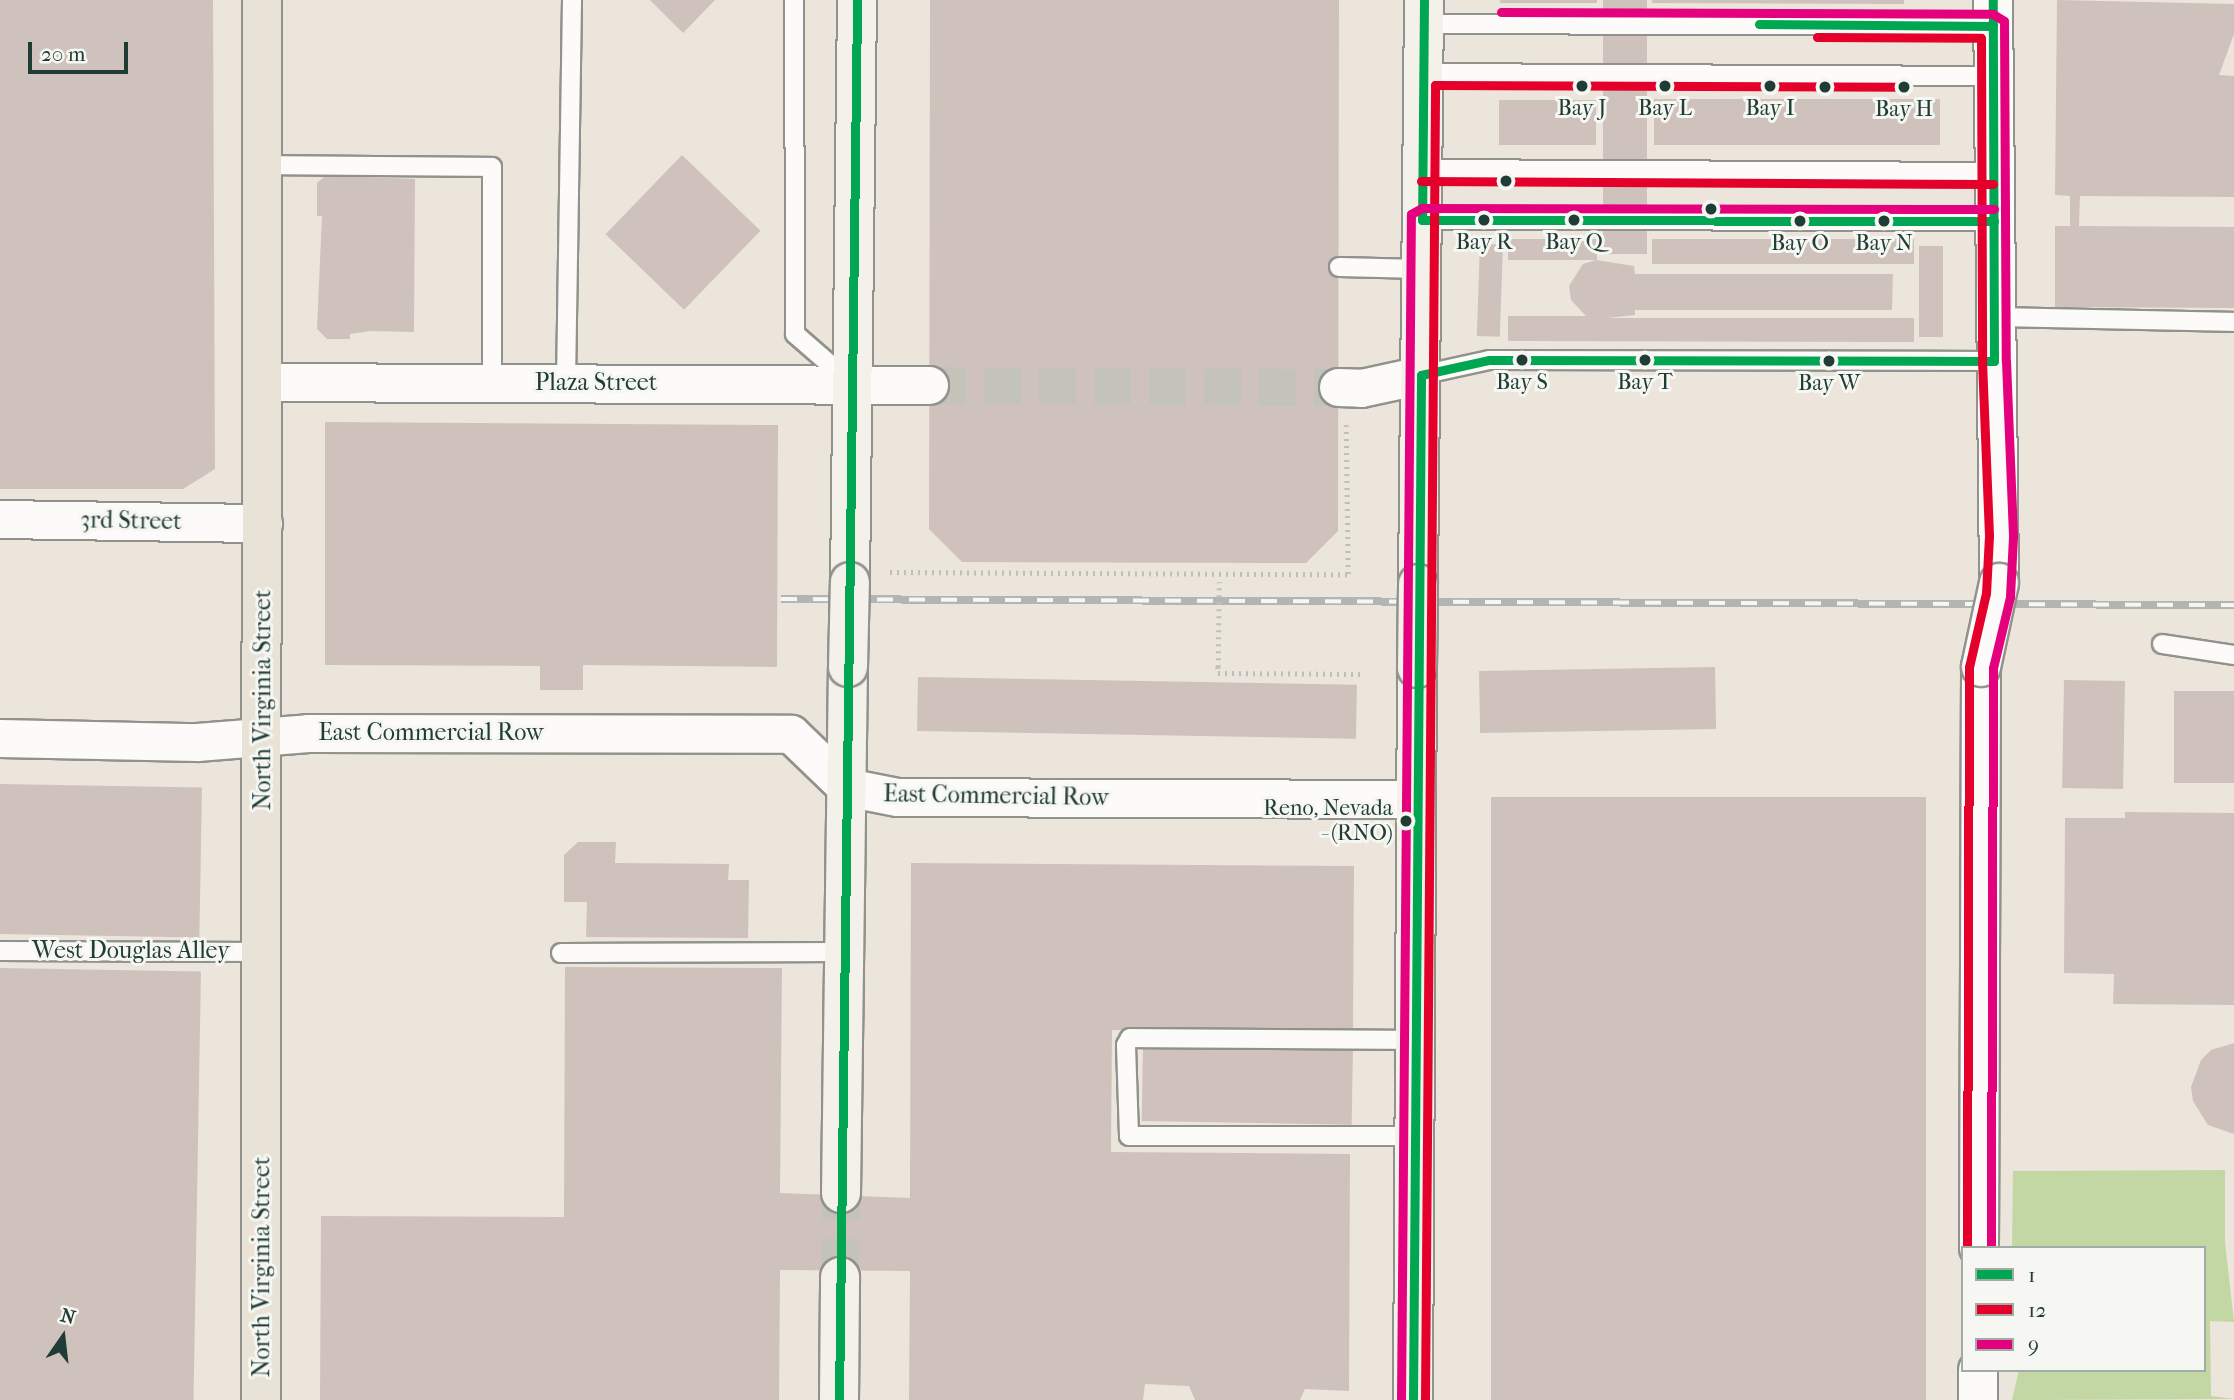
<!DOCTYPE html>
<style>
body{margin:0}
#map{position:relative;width:2234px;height:1400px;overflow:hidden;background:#ece5db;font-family:"IM FELL French Canon",serif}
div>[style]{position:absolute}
.green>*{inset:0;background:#c3d7a4}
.building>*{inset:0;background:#cfc2bc;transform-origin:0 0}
.minor-tunnel>*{height:37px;margin-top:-18.5px;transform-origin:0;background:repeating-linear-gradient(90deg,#c3c3ba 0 37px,transparent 0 55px)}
.secondary-tunnel>*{height:38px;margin-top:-19px;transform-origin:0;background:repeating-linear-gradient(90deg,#c3c3ba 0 38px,transparent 0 57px)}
.path>*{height:4.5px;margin-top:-2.25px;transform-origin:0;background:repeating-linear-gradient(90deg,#bdbfbc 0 2px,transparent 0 7px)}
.roads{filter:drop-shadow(2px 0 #91928c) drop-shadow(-2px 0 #91928c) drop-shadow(0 2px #91928c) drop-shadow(0 -2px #91928c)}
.service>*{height:18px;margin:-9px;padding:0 9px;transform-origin:9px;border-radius:9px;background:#fcfbfa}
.minor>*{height:37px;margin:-18.5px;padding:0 18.5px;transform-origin:18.5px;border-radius:18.5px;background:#fcfbfa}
.tertiary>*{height:38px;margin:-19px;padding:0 19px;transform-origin:19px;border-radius:19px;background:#fcfbfa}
.secondary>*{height:38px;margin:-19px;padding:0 19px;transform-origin:19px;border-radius:19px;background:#f4f1eb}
.primary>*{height:38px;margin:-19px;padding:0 19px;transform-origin:19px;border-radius:19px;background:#e9e2d6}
.rail>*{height:8px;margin-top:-4px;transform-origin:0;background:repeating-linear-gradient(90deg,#f6f6f2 0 16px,#b3b5b3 0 32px);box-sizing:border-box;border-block:2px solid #b3b5b3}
.path-bridge>*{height:4.5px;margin-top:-2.25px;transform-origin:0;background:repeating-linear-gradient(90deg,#bdbfbc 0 2px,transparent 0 7px)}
.bridges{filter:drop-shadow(2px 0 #91928c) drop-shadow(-2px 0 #91928c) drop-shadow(0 2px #91928c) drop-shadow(0 -2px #91928c)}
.tertiary-bridge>*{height:38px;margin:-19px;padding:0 19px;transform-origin:19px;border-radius:19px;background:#fcfbfa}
.secondary-bridge>*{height:38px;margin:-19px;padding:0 19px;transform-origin:19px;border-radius:19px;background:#f4f1eb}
.bus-1>*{height:9px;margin:-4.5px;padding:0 4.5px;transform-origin:4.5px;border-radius:4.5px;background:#00a651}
.bus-2>*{height:9px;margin:-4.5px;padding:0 4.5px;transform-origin:4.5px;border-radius:4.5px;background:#e4002b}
.bus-3>*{height:9px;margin:-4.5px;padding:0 4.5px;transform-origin:4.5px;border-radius:4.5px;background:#e5007d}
.dots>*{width:19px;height:19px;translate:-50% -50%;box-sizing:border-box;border:4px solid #f6f6f2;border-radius:50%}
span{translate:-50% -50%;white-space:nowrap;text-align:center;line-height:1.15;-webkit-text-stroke:6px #f6f6f2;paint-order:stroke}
.bus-label{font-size:22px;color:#1f3d34}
.right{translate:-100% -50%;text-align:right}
.street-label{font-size:24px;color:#1f3d34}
.legend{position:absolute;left:1961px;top:1246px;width:245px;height:126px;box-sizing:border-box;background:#f6f6f2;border:2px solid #a0aca6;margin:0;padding:9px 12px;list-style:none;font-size:21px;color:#1f3d34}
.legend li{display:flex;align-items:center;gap:14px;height:35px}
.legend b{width:35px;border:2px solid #a0aca6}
.north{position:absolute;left:28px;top:1302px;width:70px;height:70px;-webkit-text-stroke:5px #f6f6f2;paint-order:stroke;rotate:14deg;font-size:19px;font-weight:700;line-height:28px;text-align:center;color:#1f3d34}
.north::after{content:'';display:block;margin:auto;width:24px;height:32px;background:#1f3d34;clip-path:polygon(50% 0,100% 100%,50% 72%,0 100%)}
.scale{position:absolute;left:28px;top:42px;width:100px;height:32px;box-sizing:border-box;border:4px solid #1f3d34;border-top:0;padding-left:9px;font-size:21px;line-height:24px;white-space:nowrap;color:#1f3d34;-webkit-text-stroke:5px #f6f6f2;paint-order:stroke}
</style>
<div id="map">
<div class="green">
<i style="clip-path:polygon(2225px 1170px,2225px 1242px,2234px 1322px,2210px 1321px,2211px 1396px,2234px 1399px,2012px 1400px,2019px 1370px,2204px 1370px,2204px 1248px,2012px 1248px,2013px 1171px)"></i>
</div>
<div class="building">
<i style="clip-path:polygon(0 0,213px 0,215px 469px,183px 489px,0 489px)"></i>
<i style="clip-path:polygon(650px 0,715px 0,683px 33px)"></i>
<i style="clip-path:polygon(930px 0,1339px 0,1338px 531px,1306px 563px,962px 562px,929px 529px)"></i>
<i style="left:1500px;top:0;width:97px;height:3px"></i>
<i style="left:1603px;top:0;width:44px;height:254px"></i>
<i style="clip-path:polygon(1652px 0,1904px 0,1904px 4px,1652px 3px)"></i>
<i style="clip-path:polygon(2057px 0,2234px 4px,2234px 34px,2219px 75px,2234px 76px,2234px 197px,2080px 196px,2079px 226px,2234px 227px,2234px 308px,2055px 307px,2055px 226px,2070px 226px,2070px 196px,2055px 195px)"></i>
<i style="left:1654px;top:99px;width:286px;height:46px"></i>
<i style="left:1499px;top:100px;width:97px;height:45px"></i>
<i style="left:682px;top:155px;width:109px;height:110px;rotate:44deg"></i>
<i style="clip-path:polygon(326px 175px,415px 179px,414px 332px,371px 331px,350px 334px,350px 339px,327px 339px,317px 329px,322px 216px,317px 216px,317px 183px)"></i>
<i style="left:1508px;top:239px;width:89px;height:21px"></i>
<i style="left:1652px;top:239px;width:262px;height:25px"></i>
<i style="left:1480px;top:244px;width:23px;height:92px;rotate:2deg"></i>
<i style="left:1919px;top:246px;width:24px;height:91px"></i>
<i style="clip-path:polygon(1596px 260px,1634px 266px,1635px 274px,1893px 274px,1892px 310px,1635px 310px,1635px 315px,1607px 318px,1914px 318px,1914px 342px,1508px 341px,1508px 316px,1586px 316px,1571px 300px,1569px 286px,1583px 264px)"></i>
<i style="clip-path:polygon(325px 422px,778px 425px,777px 667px,583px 665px,583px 690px,540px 690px,540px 666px,325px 665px)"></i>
<i style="left:1715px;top:667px;width:62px;height:236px;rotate:89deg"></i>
<i style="left:918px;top:677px;width:439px;height:54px;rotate:1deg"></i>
<i style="left:2064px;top:680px;width:61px;height:108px;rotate:1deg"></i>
<i style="left:2174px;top:691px;width:60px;height:92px"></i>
<i style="left:0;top:784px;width:202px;height:150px;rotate:1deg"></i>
<i style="left:1491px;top:797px;width:435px;height:603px"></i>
<i style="clip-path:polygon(2125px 812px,2234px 813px,2234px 1005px,2113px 1004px,2114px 974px,2064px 973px,2065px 818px,2125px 818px)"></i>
<i style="clip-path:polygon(578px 842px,616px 842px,615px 863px,729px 864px,728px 880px,749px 880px,748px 938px,586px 937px,587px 902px,564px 902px,564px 855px)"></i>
<i style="clip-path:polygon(911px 863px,1354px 866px,1353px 1032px,1112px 1030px,1111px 1152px,1350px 1154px,1349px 1391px,1305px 1389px,1300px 1400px,1195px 1400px,1189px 1386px,1145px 1384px,1143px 1400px,909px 1400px,910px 1271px,780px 1270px,779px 1400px,320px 1400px,321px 1216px,564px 1217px,565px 967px,782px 968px,780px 1193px,910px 1198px)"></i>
<i style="left:0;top:968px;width:201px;height:432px;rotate:1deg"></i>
<i style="clip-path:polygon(2234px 1043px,2234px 1134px,2208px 1125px,2193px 1101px,2191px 1087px,2201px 1060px,2211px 1050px)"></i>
<i style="left:1143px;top:1045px;width:210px;height:76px;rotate:1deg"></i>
</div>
<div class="minor-tunnel">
<i style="left:929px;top:385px;width:409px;rotate:0.3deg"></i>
</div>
<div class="secondary-tunnel">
<i style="left:840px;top:1277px;width:84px;rotate:-89.3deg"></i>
</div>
<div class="path">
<i style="left:890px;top:572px;width:458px;rotate:0.3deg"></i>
<i style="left:1348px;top:574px;width:149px;rotate:-90.8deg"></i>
<i style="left:1218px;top:667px;width:6px;rotate:90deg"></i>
<i style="left:1218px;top:673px;width:146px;rotate:0.4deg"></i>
</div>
<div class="roads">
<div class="service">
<i style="left:794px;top:0;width:334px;rotate:89.8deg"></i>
<i style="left:795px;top:334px;width:72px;rotate:41deg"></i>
<i style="left:1424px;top:24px;width:569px;rotate:0.2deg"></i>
<i style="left:1423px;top:73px;width:570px;rotate:0.3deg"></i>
<i style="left:262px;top:165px;width:230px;rotate:0.5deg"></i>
<i style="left:492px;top:167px;width:215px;rotate:90deg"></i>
<i style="left:1421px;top:169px;width:572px;rotate:0.3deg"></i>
<i style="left:1422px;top:220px;width:572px;rotate:0.1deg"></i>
<i style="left:1339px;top:267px;width:82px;rotate:1.4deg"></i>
<i style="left:1994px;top:317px;width:240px;rotate:1.2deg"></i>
<i style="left:1421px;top:375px;width:70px;rotate:-12.4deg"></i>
<i style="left:1489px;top:360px;width:505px;rotate:0.11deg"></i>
<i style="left:566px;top:383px;width:383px;rotate:-89.1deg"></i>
<i style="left:2162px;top:644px;width:73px;rotate:8.7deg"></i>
<i style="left:0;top:951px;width:263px;rotate:0.2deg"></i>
<i style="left:561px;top:953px;width:282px;rotate:-0.2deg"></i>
<i style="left:1414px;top:1136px;width:285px;rotate:180deg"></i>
<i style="left:1129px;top:1136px;width:91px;rotate:-91.9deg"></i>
<i style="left:1126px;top:1045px;width:8px;rotate:-60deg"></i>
<i style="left:1130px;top:1038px;width:285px;rotate:0.4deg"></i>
</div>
<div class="minor">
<i style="left:264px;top:382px;width:665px;rotate:0.26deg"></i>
<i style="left:1338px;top:387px;width:23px;rotate:2deg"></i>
<i style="left:1361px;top:388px;width:61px;rotate:-12.2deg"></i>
<i style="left:0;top:519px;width:263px;rotate:0.9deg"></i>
<i style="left:0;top:738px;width:197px;rotate:1.2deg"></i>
<i style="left:197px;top:742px;width:111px;rotate:-4.6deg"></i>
<i style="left:308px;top:733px;width:483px;rotate:0.1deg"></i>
<i style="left:791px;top:734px;width:76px;rotate:43.9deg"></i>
<i style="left:846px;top:787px;width:52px;rotate:11.1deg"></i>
<i style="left:897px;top:797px;width:519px;rotate:0.22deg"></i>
</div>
<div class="tertiary">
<i style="left:1993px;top:0;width:583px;rotate:89.41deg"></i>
<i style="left:1979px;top:1248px;width:581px;rotate:-89.8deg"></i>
<i style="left:1978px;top:1400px;width:30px;rotate:-90deg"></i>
</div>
<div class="secondary">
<i style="left:850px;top:582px;width:582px;rotate:-89.31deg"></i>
<i style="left:1418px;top:584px;width:584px;rotate:-89.41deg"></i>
<i style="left:841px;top:1193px;width:526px;rotate:-89.24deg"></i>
<i style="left:839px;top:1400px;width:123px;rotate:-89.5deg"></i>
<i style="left:1413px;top:1400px;width:732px;rotate:-89.69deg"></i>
</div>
<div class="primary">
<i style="left:261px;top:1400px;width:1400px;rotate:-89.96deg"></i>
</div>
</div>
<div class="rail">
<i style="left:781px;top:599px;width:1453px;rotate:0.24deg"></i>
</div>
<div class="path-bridge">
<i style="left:1218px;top:667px;width:85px;rotate:-89.3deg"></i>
</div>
<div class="bridges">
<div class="tertiary-bridge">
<i style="left:1981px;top:667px;width:86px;rotate:-77.9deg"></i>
</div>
<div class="secondary-bridge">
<i style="left:848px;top:667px;width:85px;rotate:-88.7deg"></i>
<i style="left:1417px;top:668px;width:84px;rotate:-89.3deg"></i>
</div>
</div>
<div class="bus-1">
<i style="left:1424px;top:0;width:220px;rotate:90.5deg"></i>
<i style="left:1422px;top:220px;width:572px;rotate:0.1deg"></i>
<i style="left:1759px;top:24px;width:234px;rotate:0.5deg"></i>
<i style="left:839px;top:1400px;width:1400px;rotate:-89.26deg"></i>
<i style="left:1413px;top:1400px;width:1025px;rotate:-89.55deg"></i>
<i style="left:1421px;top:375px;width:70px;rotate:-12.4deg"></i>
<i style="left:1489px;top:360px;width:505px;rotate:0.11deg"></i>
<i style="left:1994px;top:361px;width:361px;rotate:-90.2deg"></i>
</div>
<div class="bus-2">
<i style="left:1817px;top:37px;width:164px;rotate:0.3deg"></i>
<i style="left:1981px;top:38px;width:323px;rotate:89.8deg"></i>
<i style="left:1982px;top:361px;width:175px;rotate:87.7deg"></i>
<i style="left:1989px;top:536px;width:57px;rotate:93deg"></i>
<i style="left:1986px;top:593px;width:76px;rotate:102.9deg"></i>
<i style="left:1969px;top:667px;width:581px;rotate:90.2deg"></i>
<i style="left:1421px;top:181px;width:572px;rotate:0.3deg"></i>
<i style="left:1425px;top:1400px;width:1315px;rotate:-89.56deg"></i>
<i style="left:1435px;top:85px;width:469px;rotate:0.2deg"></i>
</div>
<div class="bus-3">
<i style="left:1501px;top:12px;width:492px;rotate:0.2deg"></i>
<i style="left:1993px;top:14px;width:13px;rotate:32deg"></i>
<i style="left:2004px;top:21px;width:340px;rotate:89.7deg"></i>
<i style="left:2006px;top:361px;width:176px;rotate:87.7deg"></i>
<i style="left:2013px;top:537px;width:60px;rotate:92.9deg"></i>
<i style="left:2010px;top:597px;width:73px;rotate:103.5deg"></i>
<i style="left:1993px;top:668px;width:580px;rotate:90.2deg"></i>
<i style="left:1401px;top:1400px;width:1186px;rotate:-89.52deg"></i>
<i style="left:1411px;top:214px;width:13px;rotate:-29deg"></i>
<i style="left:1422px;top:208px;width:572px;rotate:0.1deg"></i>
</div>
<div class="dots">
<i style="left:1582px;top:86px;background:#1f3d34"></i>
<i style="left:1665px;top:86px;background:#1f3d34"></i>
<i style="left:1770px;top:86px;background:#1f3d34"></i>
<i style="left:1825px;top:87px;background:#1f3d34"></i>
<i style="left:1904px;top:87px;background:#1f3d34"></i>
<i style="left:1506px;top:181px;background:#1f3d34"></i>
<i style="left:1711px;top:209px;background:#1f3d34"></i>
<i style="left:1484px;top:220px;background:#1f3d34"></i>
<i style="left:1574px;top:220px;background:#1f3d34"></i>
<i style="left:1800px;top:221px;background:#1f3d34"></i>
<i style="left:1884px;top:221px;background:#1f3d34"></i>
<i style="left:1522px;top:360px;background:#1f3d34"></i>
<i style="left:1645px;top:360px;background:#1f3d34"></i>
<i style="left:1829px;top:361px;background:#1f3d34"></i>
<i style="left:1406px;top:821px;background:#1f3d34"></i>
</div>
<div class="bus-label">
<span style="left:1582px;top:109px">Bay J</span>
<span style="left:1665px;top:109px">Bay L</span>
<span style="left:1770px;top:109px">Bay I</span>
<span style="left:1904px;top:110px">Bay H</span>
<span style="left:1484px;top:243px">Bay R</span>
<span style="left:1574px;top:243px">Bay Q</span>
<span style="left:1800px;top:244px">Bay O</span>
<span style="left:1884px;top:244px">Bay N</span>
<span style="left:1522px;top:383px">Bay S</span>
<span style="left:1645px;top:383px">Bay T</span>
<span style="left:1829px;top:384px">Bay W</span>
<span class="right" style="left:1393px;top:821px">Reno, Nevada<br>- (RNO)</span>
</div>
<div class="street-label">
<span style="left:596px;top:383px">Plaza Street</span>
<span style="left:131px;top:521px;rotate:1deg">3rd Street</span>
<span style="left:263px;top:700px;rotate:-90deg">North Virginia Street</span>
<span style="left:431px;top:733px">East Commercial Row</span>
<span style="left:996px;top:796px;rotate:1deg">East Commercial Row</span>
<span style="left:131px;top:951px">West Douglas Alley</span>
<span style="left:262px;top:1267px;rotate:-90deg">North Virginia Street</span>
</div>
<ul class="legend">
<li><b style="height:9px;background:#00a651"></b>1</li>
<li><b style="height:9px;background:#e4002b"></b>12</li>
<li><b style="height:9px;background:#e5007d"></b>9</li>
</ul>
<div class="north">N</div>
<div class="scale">20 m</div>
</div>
